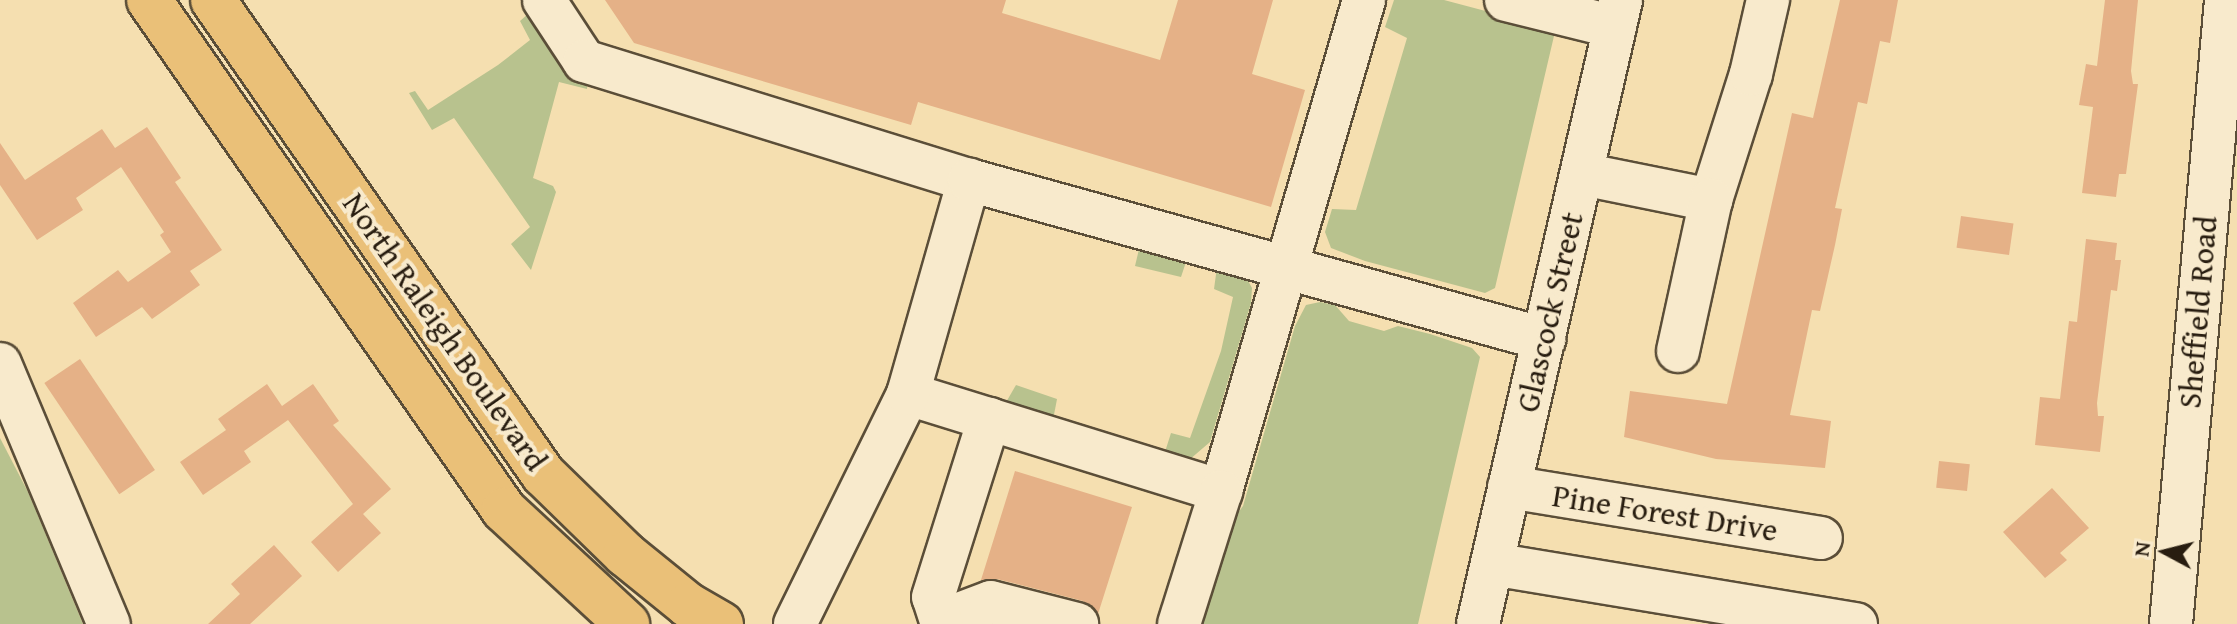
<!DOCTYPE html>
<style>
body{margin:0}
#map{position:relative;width:2237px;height:624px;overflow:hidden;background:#f5dfb0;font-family:"Gentium Book Plus",serif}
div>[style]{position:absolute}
.green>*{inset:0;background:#b8c28e}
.building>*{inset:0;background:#e5b187;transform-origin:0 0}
.roads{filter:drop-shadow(2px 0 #5b4e38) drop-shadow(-2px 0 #5b4e38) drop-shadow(0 2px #5b4e38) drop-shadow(0 -2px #5b4e38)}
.minor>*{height:42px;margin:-21px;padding:0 21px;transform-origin:21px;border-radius:21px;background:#f8eacc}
.major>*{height:44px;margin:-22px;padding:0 22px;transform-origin:22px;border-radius:22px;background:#eac078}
span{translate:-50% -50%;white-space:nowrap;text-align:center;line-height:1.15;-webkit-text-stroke:8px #f8eacc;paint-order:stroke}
.street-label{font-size:32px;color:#281d10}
.north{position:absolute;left:2125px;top:512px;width:80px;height:80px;-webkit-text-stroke:6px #f8eacc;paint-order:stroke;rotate:277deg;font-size:22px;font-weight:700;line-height:32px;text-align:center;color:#281d10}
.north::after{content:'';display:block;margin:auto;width:28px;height:36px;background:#281d10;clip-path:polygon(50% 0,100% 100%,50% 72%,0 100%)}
</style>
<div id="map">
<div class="green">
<i style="clip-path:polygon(1394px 0,1444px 0,1542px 26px,1554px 36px,1495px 288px,1485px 293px,1365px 261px,1331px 248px,1325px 232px,1332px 209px,1356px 210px,1407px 38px,1385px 27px)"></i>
<i style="clip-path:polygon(528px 14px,543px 36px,588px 77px,587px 89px,559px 82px,533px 178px,553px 186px,556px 192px,531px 270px,511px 244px,530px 227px,454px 118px,432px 130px,409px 93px,415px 91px,428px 110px,498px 65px,530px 40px,520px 21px)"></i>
<i style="clip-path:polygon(1140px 245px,1187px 259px,1181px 277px,1135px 266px)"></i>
<i style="clip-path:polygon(1217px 267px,1245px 275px,1252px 288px,1251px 303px,1210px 442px,1189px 460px,1164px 455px,1171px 433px,1190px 438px,1221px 351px,1233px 297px,1214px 289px)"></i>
<i style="clip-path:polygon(1320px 302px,1335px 305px,1349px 321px,1384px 331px,1398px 326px,1430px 334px,1472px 348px,1480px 357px,1418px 624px,1196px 624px,1224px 532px,1243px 506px,1295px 326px,1306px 305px)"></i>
<i style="clip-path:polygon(1016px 385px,1057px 399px,1053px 420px,1005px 404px)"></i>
<i style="clip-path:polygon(0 438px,28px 492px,83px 624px,0 624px)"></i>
</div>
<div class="building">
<i style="clip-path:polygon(605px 0,1006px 0,1002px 13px,1160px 60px,1178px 0,1273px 0,1252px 74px,1305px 90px,1271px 207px,918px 102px,911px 125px,634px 43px)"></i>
<i style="clip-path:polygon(1840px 0,1898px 0,1890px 43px,1880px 41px,1867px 104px,1858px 102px,1835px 208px,1842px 209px,1835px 245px,1820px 311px,1812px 310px,1790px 415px,1831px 421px,1825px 468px,1716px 459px,1624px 437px,1630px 391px,1727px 404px,1792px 113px,1813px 118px)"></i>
<i style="clip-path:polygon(2105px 0,2138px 0,2131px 71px,2133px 84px,2138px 84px,2126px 174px,2119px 174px,2116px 197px,2082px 193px,2093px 107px,2079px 105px,2086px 64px,2097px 66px)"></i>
<i style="clip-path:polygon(147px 127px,181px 178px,175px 182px,222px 250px,190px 271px,200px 285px,152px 319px,142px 307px,96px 337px,73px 303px,118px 270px,128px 282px,171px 252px,160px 235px,164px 232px,121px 167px,76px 198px,83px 210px,37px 240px,0 185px,0 143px,25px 180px,102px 129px,115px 148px)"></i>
<i style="left:1961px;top:216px;width:53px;height:32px;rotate:8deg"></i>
<i style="clip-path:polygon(2086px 239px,2117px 243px,2115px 260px,2121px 260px,2117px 291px,2111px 290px,2097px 403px,2098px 416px,2104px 416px,2100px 452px,2035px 445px,2040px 397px,2060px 399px,2069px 321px,2077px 322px)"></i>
<i style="left:80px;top:359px;width:134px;height:43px;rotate:56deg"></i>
<i style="clip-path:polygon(267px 384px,282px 406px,313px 384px,339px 421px,333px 425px,391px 489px,363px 514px,381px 533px,338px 572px,311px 542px,353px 504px,288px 420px,244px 451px,251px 462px,203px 495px,180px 462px,226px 430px,218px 419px)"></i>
<i style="left:1939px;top:461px;width:31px;height:27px;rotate:6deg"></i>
<i style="clip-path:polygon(1015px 471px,1132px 507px,1098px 614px,1083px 601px,997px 579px,981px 580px)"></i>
<i style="clip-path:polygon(2052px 488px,2089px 528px,2060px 553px,2067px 560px,2045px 578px,2003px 532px)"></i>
<i style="clip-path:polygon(274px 545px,302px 576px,250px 624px,208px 624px,240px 594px,231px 584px)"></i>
</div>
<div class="roads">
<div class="minor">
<i style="left:544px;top:0;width:73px;rotate:56.7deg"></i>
<i style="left:584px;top:61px;width:403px;rotate:17.2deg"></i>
<i style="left:1506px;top:0;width:112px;rotate:13.9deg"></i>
<i style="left:1582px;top:174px;width:132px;rotate:11.4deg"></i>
<i style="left:1711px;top:200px;width:132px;rotate:-72.4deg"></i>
<i style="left:1751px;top:74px;width:76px;rotate:-77.1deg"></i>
<i style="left:1678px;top:351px;width:155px;rotate:-77.7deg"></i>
<i style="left:0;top:364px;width:282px;rotate:67.3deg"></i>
<i style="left:908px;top:394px;width:328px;rotate:17.2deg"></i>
<i style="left:1221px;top:491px;width:511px;rotate:-73.76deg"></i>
<i style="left:1509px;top:487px;width:316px;rotate:9.3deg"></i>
<i style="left:1492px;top:564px;width:369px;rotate:9.4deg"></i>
<i style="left:941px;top:621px;width:53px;rotate:-20.8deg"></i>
<i style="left:991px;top:602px;width:89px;rotate:14.3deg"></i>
<i style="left:795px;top:624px;width:256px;rotate:-63.8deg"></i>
<i style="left:908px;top:394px;width:223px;rotate:-74.1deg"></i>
<i style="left:969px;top:180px;width:597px;rotate:15.46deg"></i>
<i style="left:942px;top:624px;width:28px;rotate:-108deg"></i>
<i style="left:933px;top:597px;width:187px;rotate:-72.5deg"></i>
<i style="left:1179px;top:624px;width:139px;rotate:-72.5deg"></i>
<i style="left:1478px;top:624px;width:640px;rotate:-77.09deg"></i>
<i style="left:2171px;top:624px;width:626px;rotate:-84.96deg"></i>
</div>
<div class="major">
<i style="left:149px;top:0;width:621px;rotate:55.16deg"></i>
<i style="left:504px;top:510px;width:168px;rotate:42.8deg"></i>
<i style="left:213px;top:0;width:578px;rotate:55.15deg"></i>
<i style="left:543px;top:474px;width:115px;rotate:44.3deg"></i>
<i style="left:625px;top:554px;width:81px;rotate:39deg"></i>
<i style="left:688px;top:605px;width:38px;rotate:30deg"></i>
</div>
</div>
<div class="street-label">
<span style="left:1550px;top:312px;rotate:-77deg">Glascock Street</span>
<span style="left:2198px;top:312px;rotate:-85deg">Sheffield Road</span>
<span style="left:445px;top:332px;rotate:55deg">North Raleigh Boulevard</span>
<span style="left:1665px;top:513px;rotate:9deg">Pine Forest Drive</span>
</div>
<div class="north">N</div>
</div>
